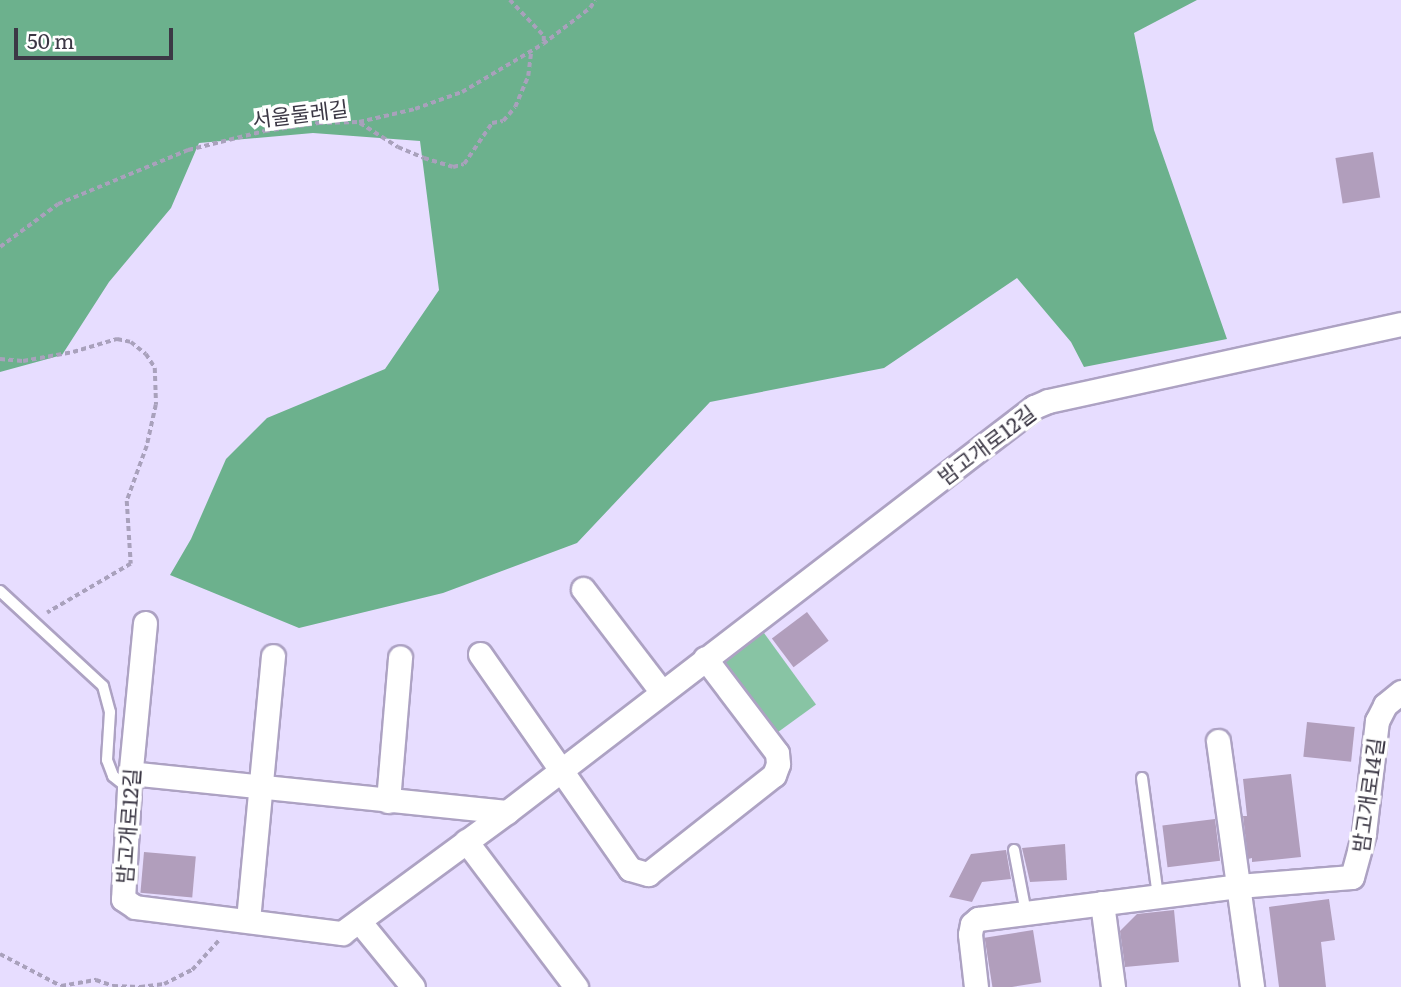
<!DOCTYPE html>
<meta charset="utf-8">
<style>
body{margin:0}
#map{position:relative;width:1401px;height:987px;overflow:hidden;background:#e7ddff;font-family:Literata,"Noto Sans KR",serif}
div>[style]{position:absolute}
.green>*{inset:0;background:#88c4a4;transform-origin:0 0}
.forest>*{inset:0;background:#6cb18d}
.building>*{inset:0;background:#b19ebc;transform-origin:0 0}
.path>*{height:3.5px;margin-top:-1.75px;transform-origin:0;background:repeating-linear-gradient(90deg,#a9a1bc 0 5px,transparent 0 8.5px)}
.roads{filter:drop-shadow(2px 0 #ada2c3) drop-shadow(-2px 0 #ada2c3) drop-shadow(0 2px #ada2c3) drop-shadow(0 -2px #ada2c3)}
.lane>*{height:10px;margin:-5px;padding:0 5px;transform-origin:5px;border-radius:5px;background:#fff}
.street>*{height:23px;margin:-11.5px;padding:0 11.5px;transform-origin:11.5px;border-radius:11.5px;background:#fff}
span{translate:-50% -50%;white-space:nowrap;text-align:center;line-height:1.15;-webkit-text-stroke:7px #fff;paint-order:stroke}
.street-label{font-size:21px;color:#3c3845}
.scale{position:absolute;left:14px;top:28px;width:159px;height:32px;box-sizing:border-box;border:4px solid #3c3845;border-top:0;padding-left:9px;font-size:21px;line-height:24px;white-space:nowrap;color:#3c3845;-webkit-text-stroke:5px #fff;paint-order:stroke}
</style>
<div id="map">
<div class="green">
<i style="left:759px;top:626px;width:97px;height:49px;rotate:54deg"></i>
</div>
<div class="forest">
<i style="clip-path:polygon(0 0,1197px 0,1134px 33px,1154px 130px,1227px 339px,1084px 367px,1071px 342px,1017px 278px,884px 368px,710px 402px,577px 543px,443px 593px,299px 628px,170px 575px,191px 539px,226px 459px,267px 418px,385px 369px,439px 290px,420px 141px,313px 133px,199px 143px,171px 208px,109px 282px,62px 355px,0 372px)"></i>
</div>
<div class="building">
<i style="left:1373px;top:152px;width:46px;height:38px;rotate:81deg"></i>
<i style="left:807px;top:612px;width:36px;height:44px;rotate:53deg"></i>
<i style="left:1307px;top:722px;width:48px;height:35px;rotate:6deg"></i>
<i style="clip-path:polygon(1291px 774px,1301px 857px,1252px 862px,1252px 858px,1248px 859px,1243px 816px,1247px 816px,1243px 779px)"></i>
<i style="left:1215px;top:819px;width:42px;height:53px;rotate:83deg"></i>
<i style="clip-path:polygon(1065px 844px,1067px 880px,1030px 882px,1022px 848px)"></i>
<i style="clip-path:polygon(1006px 850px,1011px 879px,982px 882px,972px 902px,949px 897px,971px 854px)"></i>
<i style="left:144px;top:852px;width:52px;height:41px;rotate:5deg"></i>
<i style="clip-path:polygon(1329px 899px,1335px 940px,1321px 942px,1326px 987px,1279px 987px,1269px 907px)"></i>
<i style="clip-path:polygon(1174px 910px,1179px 962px,1125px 967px,1120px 931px,1137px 914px)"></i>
<i style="left:1033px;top:930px;width:53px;height:49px;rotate:81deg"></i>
</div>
<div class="path">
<i style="left:510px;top:0;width:50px;rotate:46.6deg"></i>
<i style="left:544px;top:36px;width:6px;rotate:90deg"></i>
<i style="left:360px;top:123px;width:45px;rotate:32.3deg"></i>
<i style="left:398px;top:147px;width:28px;rotate:23deg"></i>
<i style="left:424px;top:158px;width:30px;rotate:17deg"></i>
<i style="left:453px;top:167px;width:11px;rotate:-15deg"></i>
<i style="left:464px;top:164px;width:50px;rotate:-55.7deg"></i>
<i style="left:492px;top:123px;width:11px;rotate:-10deg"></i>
<i style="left:503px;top:121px;width:18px;rotate:-49deg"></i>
<i style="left:515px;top:107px;width:34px;rotate:-67deg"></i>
<i style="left:528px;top:76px;width:25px;rotate:-83deg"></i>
<i style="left:0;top:247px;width:72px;rotate:-36.6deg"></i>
<i style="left:58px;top:204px;width:141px;rotate:-22.6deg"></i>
<i style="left:188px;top:150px;width:79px;rotate:-13.9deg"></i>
<i style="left:265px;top:131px;width:54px;rotate:-8.6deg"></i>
<i style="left:318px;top:123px;width:41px;rotate:-1.4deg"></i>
<i style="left:359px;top:122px;width:57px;rotate:-13.1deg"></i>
<i style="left:415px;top:109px;width:50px;rotate:-19.9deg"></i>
<i style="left:462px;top:92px;width:94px;rotate:-30.7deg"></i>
<i style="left:543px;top:44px;width:59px;rotate:-37.5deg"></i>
<i style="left:590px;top:8px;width:9px;rotate:-58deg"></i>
<i style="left:0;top:359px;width:23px;rotate:5deg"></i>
<i style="left:23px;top:361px;width:51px;rotate:-10.2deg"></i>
<i style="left:73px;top:352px;width:46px;rotate:-16.5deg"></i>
<i style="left:117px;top:339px;width:14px;rotate:12deg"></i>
<i style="left:131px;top:342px;width:19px;rotate:39deg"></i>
<i style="left:146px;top:354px;width:17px;rotate:57deg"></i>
<i style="left:155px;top:368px;width:37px;rotate:88deg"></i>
<i style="left:156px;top:405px;width:42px;rotate:102.4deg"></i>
<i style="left:147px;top:446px;width:59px;rotate:110deg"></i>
<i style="left:127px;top:501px;width:63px;rotate:86.4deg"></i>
<i style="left:131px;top:564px;width:97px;rotate:149.7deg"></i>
<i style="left:0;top:954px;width:69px;rotate:27.7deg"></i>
<i style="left:61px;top:986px;width:36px;rotate:-10deg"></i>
<i style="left:96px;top:980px;width:18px;rotate:19deg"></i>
<i style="left:113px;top:986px;width:27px;rotate:2deg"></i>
<i style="left:140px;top:987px;width:24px;rotate:-7deg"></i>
<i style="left:164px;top:984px;width:31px;rotate:-27deg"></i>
<i style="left:192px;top:970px;width:42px;rotate:-47.9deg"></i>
</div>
<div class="roads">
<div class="lane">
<i style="left:0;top:591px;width:140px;rotate:42.7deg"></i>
<i style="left:103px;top:686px;width:27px;rotate:75deg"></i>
<i style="left:110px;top:712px;width:48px;rotate:93.6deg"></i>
<i style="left:107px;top:760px;width:17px;rotate:69deg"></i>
<i style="left:113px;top:776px;width:21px;rotate:39deg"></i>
<i style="left:1142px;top:778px;width:119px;rotate:82.3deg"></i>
<i style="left:1014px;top:850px;width:64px;rotate:79.2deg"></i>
</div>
<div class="street">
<i style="left:583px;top:589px;width:128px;rotate:52.6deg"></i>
<i style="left:145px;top:623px;width:167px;rotate:95.5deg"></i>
<i style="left:129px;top:789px;width:110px;rotate:93.1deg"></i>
<i style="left:123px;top:899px;width:14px;rotate:34deg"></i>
<i style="left:135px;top:907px;width:209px;rotate:7.2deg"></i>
<i style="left:342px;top:933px;width:205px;rotate:-36.3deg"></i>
<i style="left:507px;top:812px;width:665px;rotate:-37.54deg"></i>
<i style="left:1034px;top:407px;width:15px;rotate:-23deg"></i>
<i style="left:1048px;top:401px;width:361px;rotate:-12.3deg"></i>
<i style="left:480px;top:654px;width:262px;rotate:55.1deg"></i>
<i style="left:630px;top:869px;width:19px;rotate:16deg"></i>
<i style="left:648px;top:874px;width:160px;rotate:-38.2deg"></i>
<i style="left:774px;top:775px;width:12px;rotate:-70deg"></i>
<i style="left:778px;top:764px;width:11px;rotate:-95deg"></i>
<i style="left:777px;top:753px;width:119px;rotate:-127.2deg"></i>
<i style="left:1218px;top:741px;width:248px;rotate:82.1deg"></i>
<i style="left:130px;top:773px;width:379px;rotate:5.9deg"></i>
<i style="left:388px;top:801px;width:144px;rotate:-85.2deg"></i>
<i style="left:466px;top:841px;width:183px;rotate:53deg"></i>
<i style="left:1102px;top:903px;width:85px;rotate:82.5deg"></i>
<i style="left:248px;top:920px;width:265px;rotate:-84.6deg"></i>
<i style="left:359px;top:921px;width:85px;rotate:50.7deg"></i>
<i style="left:976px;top:987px;width:53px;rotate:-96.5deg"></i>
<i style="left:970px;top:934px;width:10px;rotate:-79deg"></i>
<i style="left:972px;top:924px;width:8px;rotate:-40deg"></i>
<i style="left:978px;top:919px;width:262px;rotate:-7.2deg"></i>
<i style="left:1238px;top:886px;width:114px;rotate:-4.5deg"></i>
<i style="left:1352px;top:877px;width:46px;rotate:-74.7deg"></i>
<i style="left:1364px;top:833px;width:113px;rotate:-83.4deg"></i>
<i style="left:1377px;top:721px;width:18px;rotate:-63deg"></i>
<i style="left:1385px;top:705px;width:21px;rotate:-39deg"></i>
</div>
</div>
<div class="street-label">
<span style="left:300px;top:113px;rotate:-7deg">서울둘레길</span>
<span style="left:986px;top:444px;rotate:-37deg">밤고개로12길</span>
<span style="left:1367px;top:795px;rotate:-82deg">밤고개로14길</span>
<span style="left:127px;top:826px;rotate:-86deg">밤고개로12길</span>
</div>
<div class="scale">50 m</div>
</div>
